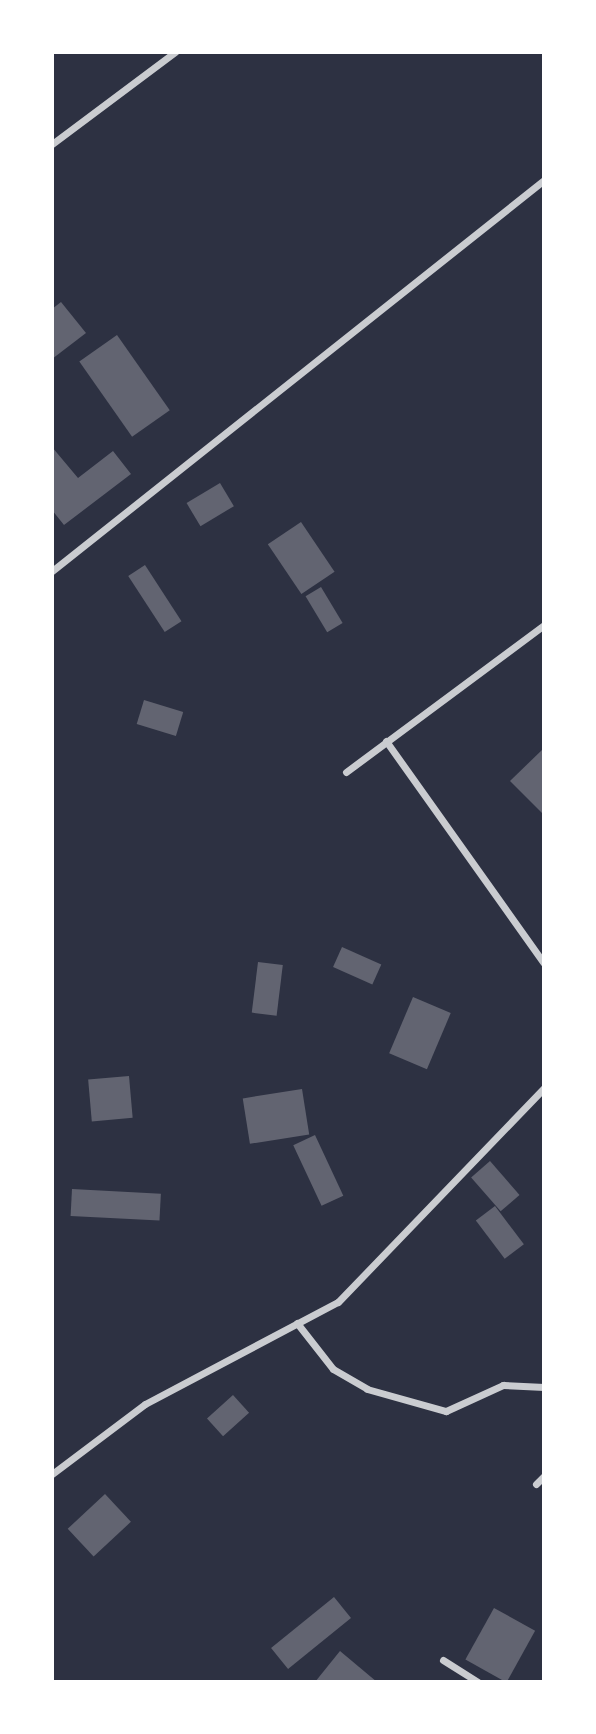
<!DOCTYPE html>
<style>
body{margin:0}
#map{position:relative;width:596px;height:1734px;overflow:hidden;background:#2d3142;font-family:Arial,sans-serif}
div>[style]{position:absolute}
.building>*{inset:0;background:#626471;transform-origin:0 0}
.minor>*{height:7px;margin:-3.5px;padding:0 3.5px;transform-origin:3.5px;border-radius:3.5px;background:#caccd0}
span{translate:-50% -50%;white-space:nowrap;text-align:center;line-height:1.15;-webkit-text-stroke:7px #fff;paint-order:stroke}
.frame{position:absolute;inset:0;border:54px solid #fff;pointer-events:none}
</style>
<div id="map">
<div class="building">
<i style="clip-path:polygon(61px 302px,86px 333px,52px 359px,52px 309px)"></i>
<i style="left:117px;top:335px;width:92px;height:46px;rotate:55deg"></i>
<i style="clip-path:polygon(52px 447px,78px 478px,113px 451px,131px 474px,64px 525px,52px 510px)"></i>
<i style="left:220px;top:483px;width:27px;height:39px;rotate:59deg"></i>
<i style="left:301px;top:522px;width:60px;height:40px;rotate:56deg"></i>
<i style="left:145px;top:565px;width:67px;height:20px;rotate:57deg"></i>
<i style="left:321px;top:587px;width:42px;height:18px;rotate:59deg"></i>
<i style="left:144px;top:700px;width:41px;height:25px;rotate:17deg"></i>
<i style="clip-path:polygon(544px 748px,544px 815px,510px 781px)"></i>
<i style="left:342px;top:947px;width:43px;height:22px;rotate:24deg"></i>
<i style="left:258px;top:962px;width:25px;height:51px;rotate:7deg"></i>
<i style="left:413px;top:997px;width:41px;height:61px;rotate:23deg"></i>
<i style="left:129px;top:1076px;width:42px;height:41px;rotate:85deg"></i>
<i style="left:302px;top:1089px;width:46px;height:60px;rotate:81deg"></i>
<i style="left:315px;top:1135px;width:67px;height:24px;rotate:65deg"></i>
<i style="left:490px;top:1161px;width:45px;height:25px;rotate:49deg"></i>
<i style="left:72px;top:1189px;width:89px;height:27px;rotate:3deg"></i>
<i style="left:495px;top:1206px;width:48px;height:24px;rotate:53deg"></i>
<i style="left:233px;top:1395px;width:24px;height:35px;rotate:48deg"></i>
<i style="left:105px;top:1494px;width:38px;height:51px;rotate:47deg"></i>
<i style="left:334px;top:1597px;width:27px;height:81px;rotate:51deg"></i>
<i style="left:494px;top:1608px;width:47px;height:59px;rotate:29deg"></i>
<i style="clip-path:polygon(340px 1651px,377px 1682px,315px 1682px)"></i>
</div>
<div class="minor">
<i style="left:52px;top:144px;width:154px;rotate:-36.8deg"></i>
<i style="left:52px;top:571px;width:628px;rotate:-38.47deg"></i>
<i style="left:386px;top:741px;width:272px;rotate:54.6deg"></i>
<i style="left:346px;top:772px;width:247px;rotate:-36.6deg"></i>
<i style="left:297px;top:1323px;width:58px;rotate:52deg"></i>
<i style="left:333px;top:1369px;width:39px;rotate:30deg"></i>
<i style="left:367px;top:1389px;width:82px;rotate:15.6deg"></i>
<i style="left:446px;top:1411px;width:63px;rotate:-24.5deg"></i>
<i style="left:503px;top:1385px;width:41px;rotate:2.8deg"></i>
<i style="left:52px;top:1474px;width:116px;rotate:-37deg"></i>
<i style="left:145px;top:1404px;width:218px;rotate:-27.9deg"></i>
<i style="left:338px;top:1302px;width:297px;rotate:-46.1deg"></i>
<i style="left:536px;top:1484px;width:11px;rotate:-45deg"></i>
<i style="left:443px;top:1660px;width:41px;rotate:32.2deg"></i>
</div>
<div class="frame"></div>
</div>
